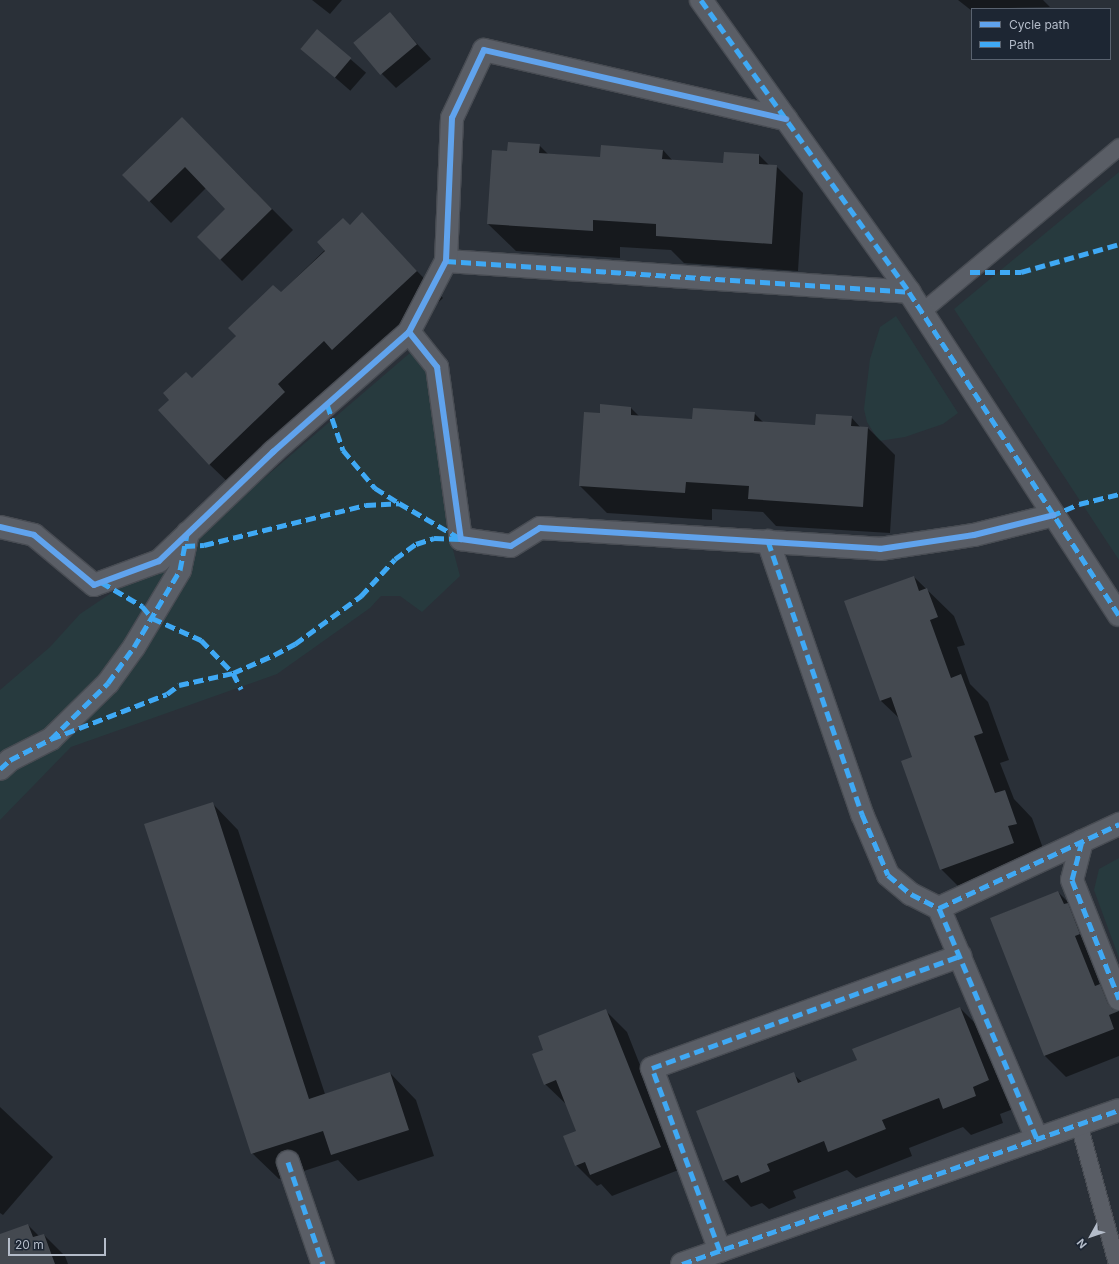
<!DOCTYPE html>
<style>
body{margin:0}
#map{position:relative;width:1119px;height:1264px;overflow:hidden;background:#2a3038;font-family:Inter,sans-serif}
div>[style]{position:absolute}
.green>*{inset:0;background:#273a3e}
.shadow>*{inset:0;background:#0007;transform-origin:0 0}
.building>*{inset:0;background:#444950;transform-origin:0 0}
.roads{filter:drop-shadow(1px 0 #484c53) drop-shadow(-1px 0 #484c53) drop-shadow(0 1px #484c53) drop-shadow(0 -1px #484c53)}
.lane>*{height:16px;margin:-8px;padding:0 8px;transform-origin:8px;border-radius:8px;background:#5a5e66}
.street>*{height:22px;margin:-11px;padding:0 11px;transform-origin:11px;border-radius:11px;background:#5a5e66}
.quiet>*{height:5px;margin-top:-2.5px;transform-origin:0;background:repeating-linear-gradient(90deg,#3fa9f5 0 10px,transparent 0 15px)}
.cycleway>*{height:6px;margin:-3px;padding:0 3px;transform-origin:3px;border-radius:3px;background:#60a3ed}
span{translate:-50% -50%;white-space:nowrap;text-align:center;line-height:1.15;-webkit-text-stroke:4px #1d2633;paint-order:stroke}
.legend{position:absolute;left:971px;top:8px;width:140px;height:52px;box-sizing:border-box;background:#1d2633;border:1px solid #59626f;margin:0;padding:5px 7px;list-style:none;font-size:12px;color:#b4bcc9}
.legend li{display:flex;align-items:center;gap:8px;height:20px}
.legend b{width:20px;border:1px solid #59626f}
.north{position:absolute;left:1071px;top:1216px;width:40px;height:40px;-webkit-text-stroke:3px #1d2633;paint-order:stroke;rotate:230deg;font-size:11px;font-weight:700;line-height:16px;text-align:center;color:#b4bcc9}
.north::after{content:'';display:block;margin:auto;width:14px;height:18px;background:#b4bcc9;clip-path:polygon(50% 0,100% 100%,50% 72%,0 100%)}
.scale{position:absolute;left:8px;top:1238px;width:98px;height:18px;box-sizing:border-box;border:2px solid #b4bcc9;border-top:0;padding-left:5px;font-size:12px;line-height:14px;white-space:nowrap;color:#b4bcc9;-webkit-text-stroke:3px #1d2633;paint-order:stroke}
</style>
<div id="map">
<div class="green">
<i style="clip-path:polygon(1119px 172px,1119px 560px,954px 309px)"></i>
<i style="clip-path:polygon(896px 316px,958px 413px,943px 424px,905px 437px,879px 441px,867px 422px,864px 409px,870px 359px,880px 327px)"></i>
<i style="clip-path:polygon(411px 352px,428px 372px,452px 546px,460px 576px,422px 612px,400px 596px,381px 596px,370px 608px,277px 674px,71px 747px,0 820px,0 690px,50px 647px,80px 614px,199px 534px)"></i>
<i style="clip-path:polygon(1119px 858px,1119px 958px,1094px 890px,1099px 869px)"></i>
</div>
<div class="shadow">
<i style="clip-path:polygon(312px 0,342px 0,330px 14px)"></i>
<i style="clip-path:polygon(958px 0,1043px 0,1050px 7px,972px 9px,972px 11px)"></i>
<i style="clip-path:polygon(390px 14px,431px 59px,396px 88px,382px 74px)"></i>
<i style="left:317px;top:30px;width:65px;height:24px;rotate:41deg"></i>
<i style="clip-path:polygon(182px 118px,293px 230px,242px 281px,198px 237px,227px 209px,206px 188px,171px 223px,124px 175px)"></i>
<i style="clip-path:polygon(539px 145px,548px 154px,601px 158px,663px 150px,673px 161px,724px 164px,759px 155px,769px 165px,776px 166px,803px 193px,798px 271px,684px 263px,671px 250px,620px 247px,620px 258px,516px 251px,488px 224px,508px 152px)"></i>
<i style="clip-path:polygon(362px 214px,443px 298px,360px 376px,351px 368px,304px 412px,237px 491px,209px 464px,192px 379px)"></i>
<i style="clip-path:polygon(631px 408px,640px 417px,693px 420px,754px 413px,764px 423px,816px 426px,851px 417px,861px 428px,868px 428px,895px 455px,890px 533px,776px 526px,763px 512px,712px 509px,712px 520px,607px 513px,580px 486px,601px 414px)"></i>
<i style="clip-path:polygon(914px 577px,954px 616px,965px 645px,957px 647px,970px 684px,988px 702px,1009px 760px,1000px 763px,1014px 799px,1032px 818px,1044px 851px,968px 896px,941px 869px,913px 757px,900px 719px,880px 700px)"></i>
<i style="clip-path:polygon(212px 803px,238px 830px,325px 1094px,390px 1073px,416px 1100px,434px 1156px,358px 1181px,338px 1160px,279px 1179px,252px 1153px)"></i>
<i style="clip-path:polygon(1058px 892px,1079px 913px,1119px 1005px,1119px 1056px,1066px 1077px,1045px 1056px,991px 918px)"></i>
<i style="clip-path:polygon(960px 1008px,987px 1035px,1016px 1108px,1000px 1114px,1003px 1123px,971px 1135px,963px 1127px,909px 1148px,912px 1156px,856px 1178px,847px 1170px,793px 1191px,796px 1198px,769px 1209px,762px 1203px,751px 1207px,724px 1180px,793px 1074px,802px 1082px,858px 1060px)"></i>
<i style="clip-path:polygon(606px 1011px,627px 1032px,681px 1169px,612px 1196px,601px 1184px,597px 1186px,576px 1165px,577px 1131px,567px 1105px,545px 1084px,544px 1050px)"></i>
<i style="clip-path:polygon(0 1107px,53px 1157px,3px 1215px,0 1213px)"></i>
<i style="clip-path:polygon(28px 1225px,39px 1236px,44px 1235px,65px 1256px,68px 1264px,0 1264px,0 1235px)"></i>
</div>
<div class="building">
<i style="left:390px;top:12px;width:42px;height:48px;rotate:50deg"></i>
<i style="left:317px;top:29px;width:45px;height:26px;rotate:40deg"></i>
<i style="clip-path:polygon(182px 117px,272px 209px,220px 260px,197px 237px,225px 209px,185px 167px,149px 202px,122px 175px)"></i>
<i style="clip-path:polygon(508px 142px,540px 144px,539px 153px,600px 157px,601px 145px,663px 150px,662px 159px,723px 163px,724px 152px,759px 154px,759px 164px,777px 165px,772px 244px,656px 236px,656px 224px,593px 220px,593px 231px,487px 224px,492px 150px,507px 151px)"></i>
<i style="clip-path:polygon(362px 212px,417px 271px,332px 350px,324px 341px,278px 384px,285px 392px,209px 465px,158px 410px,169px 400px,163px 393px,186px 372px,192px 378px,236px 336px,228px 328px,273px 285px,281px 292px,325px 251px,317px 242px,343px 218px,350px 225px)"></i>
<i style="clip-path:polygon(600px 404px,631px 407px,631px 415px,692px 419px,693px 408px,755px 412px,754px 421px,815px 425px,816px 414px,852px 416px,851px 426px,868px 427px,863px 507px,748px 499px,749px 486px,686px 482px,685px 493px,579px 486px,584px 412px,600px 413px)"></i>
<i style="clip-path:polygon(914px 576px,919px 591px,927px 588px,938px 617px,930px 620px,951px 678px,961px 674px,983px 733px,974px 736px,995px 793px,1005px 790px,1017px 824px,1008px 826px,1014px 843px,940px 870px,901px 761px,912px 757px,891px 697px,880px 701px,844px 601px)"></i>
<i style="clip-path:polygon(213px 802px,309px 1099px,390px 1072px,409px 1130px,331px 1155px,323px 1131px,251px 1154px,144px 824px)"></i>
<i style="clip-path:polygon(1058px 891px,1064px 904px,1068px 903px,1080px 934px,1075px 936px,1095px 986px,1100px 984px,1108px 1004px,1112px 1009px,1119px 1011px,1109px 1015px,1114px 1029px,1044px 1056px,990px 918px)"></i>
<i style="clip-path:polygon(960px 1007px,989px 1080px,973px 1087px,976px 1096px,943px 1109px,939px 1098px,882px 1120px,886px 1129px,828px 1152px,824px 1141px,767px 1164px,770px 1171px,741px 1183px,738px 1175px,723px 1181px,696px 1111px,794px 1072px,798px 1083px,857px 1060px,852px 1049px)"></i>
<i style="clip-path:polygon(606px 1009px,661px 1147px,590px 1175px,585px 1162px,575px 1166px,563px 1136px,576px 1131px,556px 1080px,544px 1085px,532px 1054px,543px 1050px,538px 1036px)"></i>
<i style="clip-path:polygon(28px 1224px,33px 1237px,44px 1234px,55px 1264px,0 1264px,0 1234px)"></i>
</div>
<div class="roads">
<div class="lane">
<i style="left:922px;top:312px;width:257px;rotate:-39.9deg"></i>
<i style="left:1079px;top:1124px;width:145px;rotate:74.8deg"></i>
</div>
<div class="street">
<i style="left:701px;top:0;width:359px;rotate:54.5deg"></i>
<i style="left:909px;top:292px;width:385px;rotate:57deg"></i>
<i style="left:446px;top:261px;width:464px;rotate:3.8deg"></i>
<i style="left:409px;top:332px;width:45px;rotate:51.3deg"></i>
<i style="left:437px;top:367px;width:174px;rotate:82.1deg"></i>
<i style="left:461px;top:539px;width:50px;rotate:8deg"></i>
<i style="left:511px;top:546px;width:34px;rotate:-32deg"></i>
<i style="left:540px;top:528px;width:341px;rotate:3.5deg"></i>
<i style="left:880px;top:549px;width:95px;rotate:-8.5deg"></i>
<i style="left:974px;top:535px;width:82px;rotate:-14deg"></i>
<i style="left:0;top:527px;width:35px;rotate:13deg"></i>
<i style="left:34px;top:535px;width:78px;rotate:39.8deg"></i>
<i style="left:94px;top:585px;width:69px;rotate:-20.3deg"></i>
<i style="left:159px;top:561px;width:158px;rotate:-43.7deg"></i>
<i style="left:273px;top:452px;width:181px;rotate:-41.4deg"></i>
<i style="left:409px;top:332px;width:80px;rotate:-62.5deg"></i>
<i style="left:446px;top:261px;width:143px;rotate:-87.6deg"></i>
<i style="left:452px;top:118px;width:75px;rotate:-64.8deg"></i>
<i style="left:484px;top:50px;width:310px;rotate:12.9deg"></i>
<i style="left:768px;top:541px;width:289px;rotate:71deg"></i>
<i style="left:862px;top:814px;width:66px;rotate:66.9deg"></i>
<i style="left:888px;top:875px;width:30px;rotate:40deg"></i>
<i style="left:911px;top:894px;width:31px;rotate:27deg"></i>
<i style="left:939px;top:908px;width:251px;rotate:67deg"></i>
<i style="left:0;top:769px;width:13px;rotate:-42deg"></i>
<i style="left:10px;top:760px;width:46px;rotate:-27.1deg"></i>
<i style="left:51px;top:739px;width:80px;rotate:-44.5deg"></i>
<i style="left:108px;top:683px;width:44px;rotate:-54.2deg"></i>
<i style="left:134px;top:647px;width:90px;rotate:-59.1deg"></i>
<i style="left:180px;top:570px;width:38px;rotate:-78deg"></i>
<i style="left:1082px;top:841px;width:40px;rotate:104.4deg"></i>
<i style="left:1072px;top:880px;width:128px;rotate:68.4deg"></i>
<i style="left:939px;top:908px;width:199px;rotate:-25deg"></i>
<i style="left:288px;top:1162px;width:108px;rotate:71.1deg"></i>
<i style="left:720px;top:1251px;width:195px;rotate:-110.4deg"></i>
<i style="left:652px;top:1068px;width:328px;rotate:-20deg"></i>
<i style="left:682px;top:1264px;width:463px;rotate:-19.4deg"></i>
</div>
</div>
<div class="quiet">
<i style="left:701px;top:0;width:359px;rotate:54.5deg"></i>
<i style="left:909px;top:292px;width:385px;rotate:57deg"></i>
<i style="left:446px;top:261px;width:464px;rotate:3.8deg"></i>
<i style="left:970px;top:272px;width:51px"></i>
<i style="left:1021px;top:272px;width:102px;rotate:-15.9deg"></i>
<i style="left:327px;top:404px;width:49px;rotate:70.8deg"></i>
<i style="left:343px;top:450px;width:50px;rotate:49.9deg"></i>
<i style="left:375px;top:488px;width:28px;rotate:32deg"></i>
<i style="left:1051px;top:516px;width:30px;rotate:-23deg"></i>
<i style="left:1079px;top:504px;width:41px;rotate:-14deg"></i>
<i style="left:768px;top:541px;width:289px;rotate:71deg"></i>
<i style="left:862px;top:814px;width:66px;rotate:66.9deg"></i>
<i style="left:888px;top:875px;width:30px;rotate:40deg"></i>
<i style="left:911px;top:894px;width:31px;rotate:27deg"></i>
<i style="left:939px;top:908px;width:251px;rotate:67deg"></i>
<i style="left:185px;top:546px;width:19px;rotate:-3deg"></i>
<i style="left:204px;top:545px;width:167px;rotate:-13.9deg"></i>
<i style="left:366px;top:505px;width:33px;rotate:-3deg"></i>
<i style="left:399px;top:503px;width:72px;rotate:30.1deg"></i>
<i style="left:101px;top:582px;width:48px;rotate:30.3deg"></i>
<i style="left:142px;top:606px;width:16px;rotate:50deg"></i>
<i style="left:152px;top:618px;width:54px;rotate:24.2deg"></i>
<i style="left:201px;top:640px;width:46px;rotate:45.9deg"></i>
<i style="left:233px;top:673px;width:18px;rotate:63deg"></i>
<i style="left:51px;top:739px;width:124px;rotate:-21.2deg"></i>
<i style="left:167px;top:694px;width:15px;rotate:-37deg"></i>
<i style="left:179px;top:685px;width:55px;rotate:-12.5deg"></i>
<i style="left:233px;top:673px;width:45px;rotate:-23.7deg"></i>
<i style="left:274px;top:655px;width:24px;rotate:-28deg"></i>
<i style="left:295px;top:644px;width:82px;rotate:-36deg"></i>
<i style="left:361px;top:596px;width:50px;rotate:-47.4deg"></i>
<i style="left:395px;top:559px;width:26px;rotate:-36deg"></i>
<i style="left:416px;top:544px;width:19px;rotate:-18deg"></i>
<i style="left:434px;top:538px;width:27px;rotate:2deg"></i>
<i style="left:0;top:769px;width:13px;rotate:-42deg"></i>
<i style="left:10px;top:760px;width:46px;rotate:-27.1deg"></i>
<i style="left:51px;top:739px;width:80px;rotate:-44.5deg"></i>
<i style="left:108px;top:683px;width:44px;rotate:-54.2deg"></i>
<i style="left:134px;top:647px;width:90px;rotate:-59.1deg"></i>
<i style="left:180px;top:570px;width:36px;rotate:-79deg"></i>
<i style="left:1082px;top:841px;width:40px;rotate:104.4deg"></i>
<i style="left:1072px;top:880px;width:128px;rotate:68.4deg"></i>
<i style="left:939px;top:908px;width:199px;rotate:-25deg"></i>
<i style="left:288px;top:1162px;width:108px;rotate:71.1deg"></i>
<i style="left:720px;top:1251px;width:195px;rotate:-110.4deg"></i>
<i style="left:652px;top:1068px;width:328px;rotate:-20deg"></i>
<i style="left:682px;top:1264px;width:463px;rotate:-19.4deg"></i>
</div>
<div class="cycleway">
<i style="left:409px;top:332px;width:45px;rotate:51.3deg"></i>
<i style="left:437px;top:367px;width:174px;rotate:82.1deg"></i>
<i style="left:461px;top:539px;width:50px;rotate:8deg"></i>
<i style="left:511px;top:546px;width:34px;rotate:-32deg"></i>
<i style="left:540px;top:528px;width:341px;rotate:3.5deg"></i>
<i style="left:880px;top:549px;width:95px;rotate:-8.5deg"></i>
<i style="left:974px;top:535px;width:82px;rotate:-14deg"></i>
<i style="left:0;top:527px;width:35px;rotate:13deg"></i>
<i style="left:34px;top:535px;width:78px;rotate:39.8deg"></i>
<i style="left:94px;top:585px;width:69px;rotate:-20.3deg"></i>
<i style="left:159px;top:561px;width:158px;rotate:-43.7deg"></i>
<i style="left:273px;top:452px;width:181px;rotate:-41.4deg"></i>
<i style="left:409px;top:332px;width:80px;rotate:-62.5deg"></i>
<i style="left:446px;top:261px;width:143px;rotate:-87.6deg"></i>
<i style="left:452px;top:118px;width:75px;rotate:-64.8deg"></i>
<i style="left:484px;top:50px;width:310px;rotate:12.9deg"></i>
</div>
<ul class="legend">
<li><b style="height:5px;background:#60a3ed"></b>Cycle path</li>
<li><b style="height:5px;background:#3fa9f5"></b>Path</li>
</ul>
<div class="north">N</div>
<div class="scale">20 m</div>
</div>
